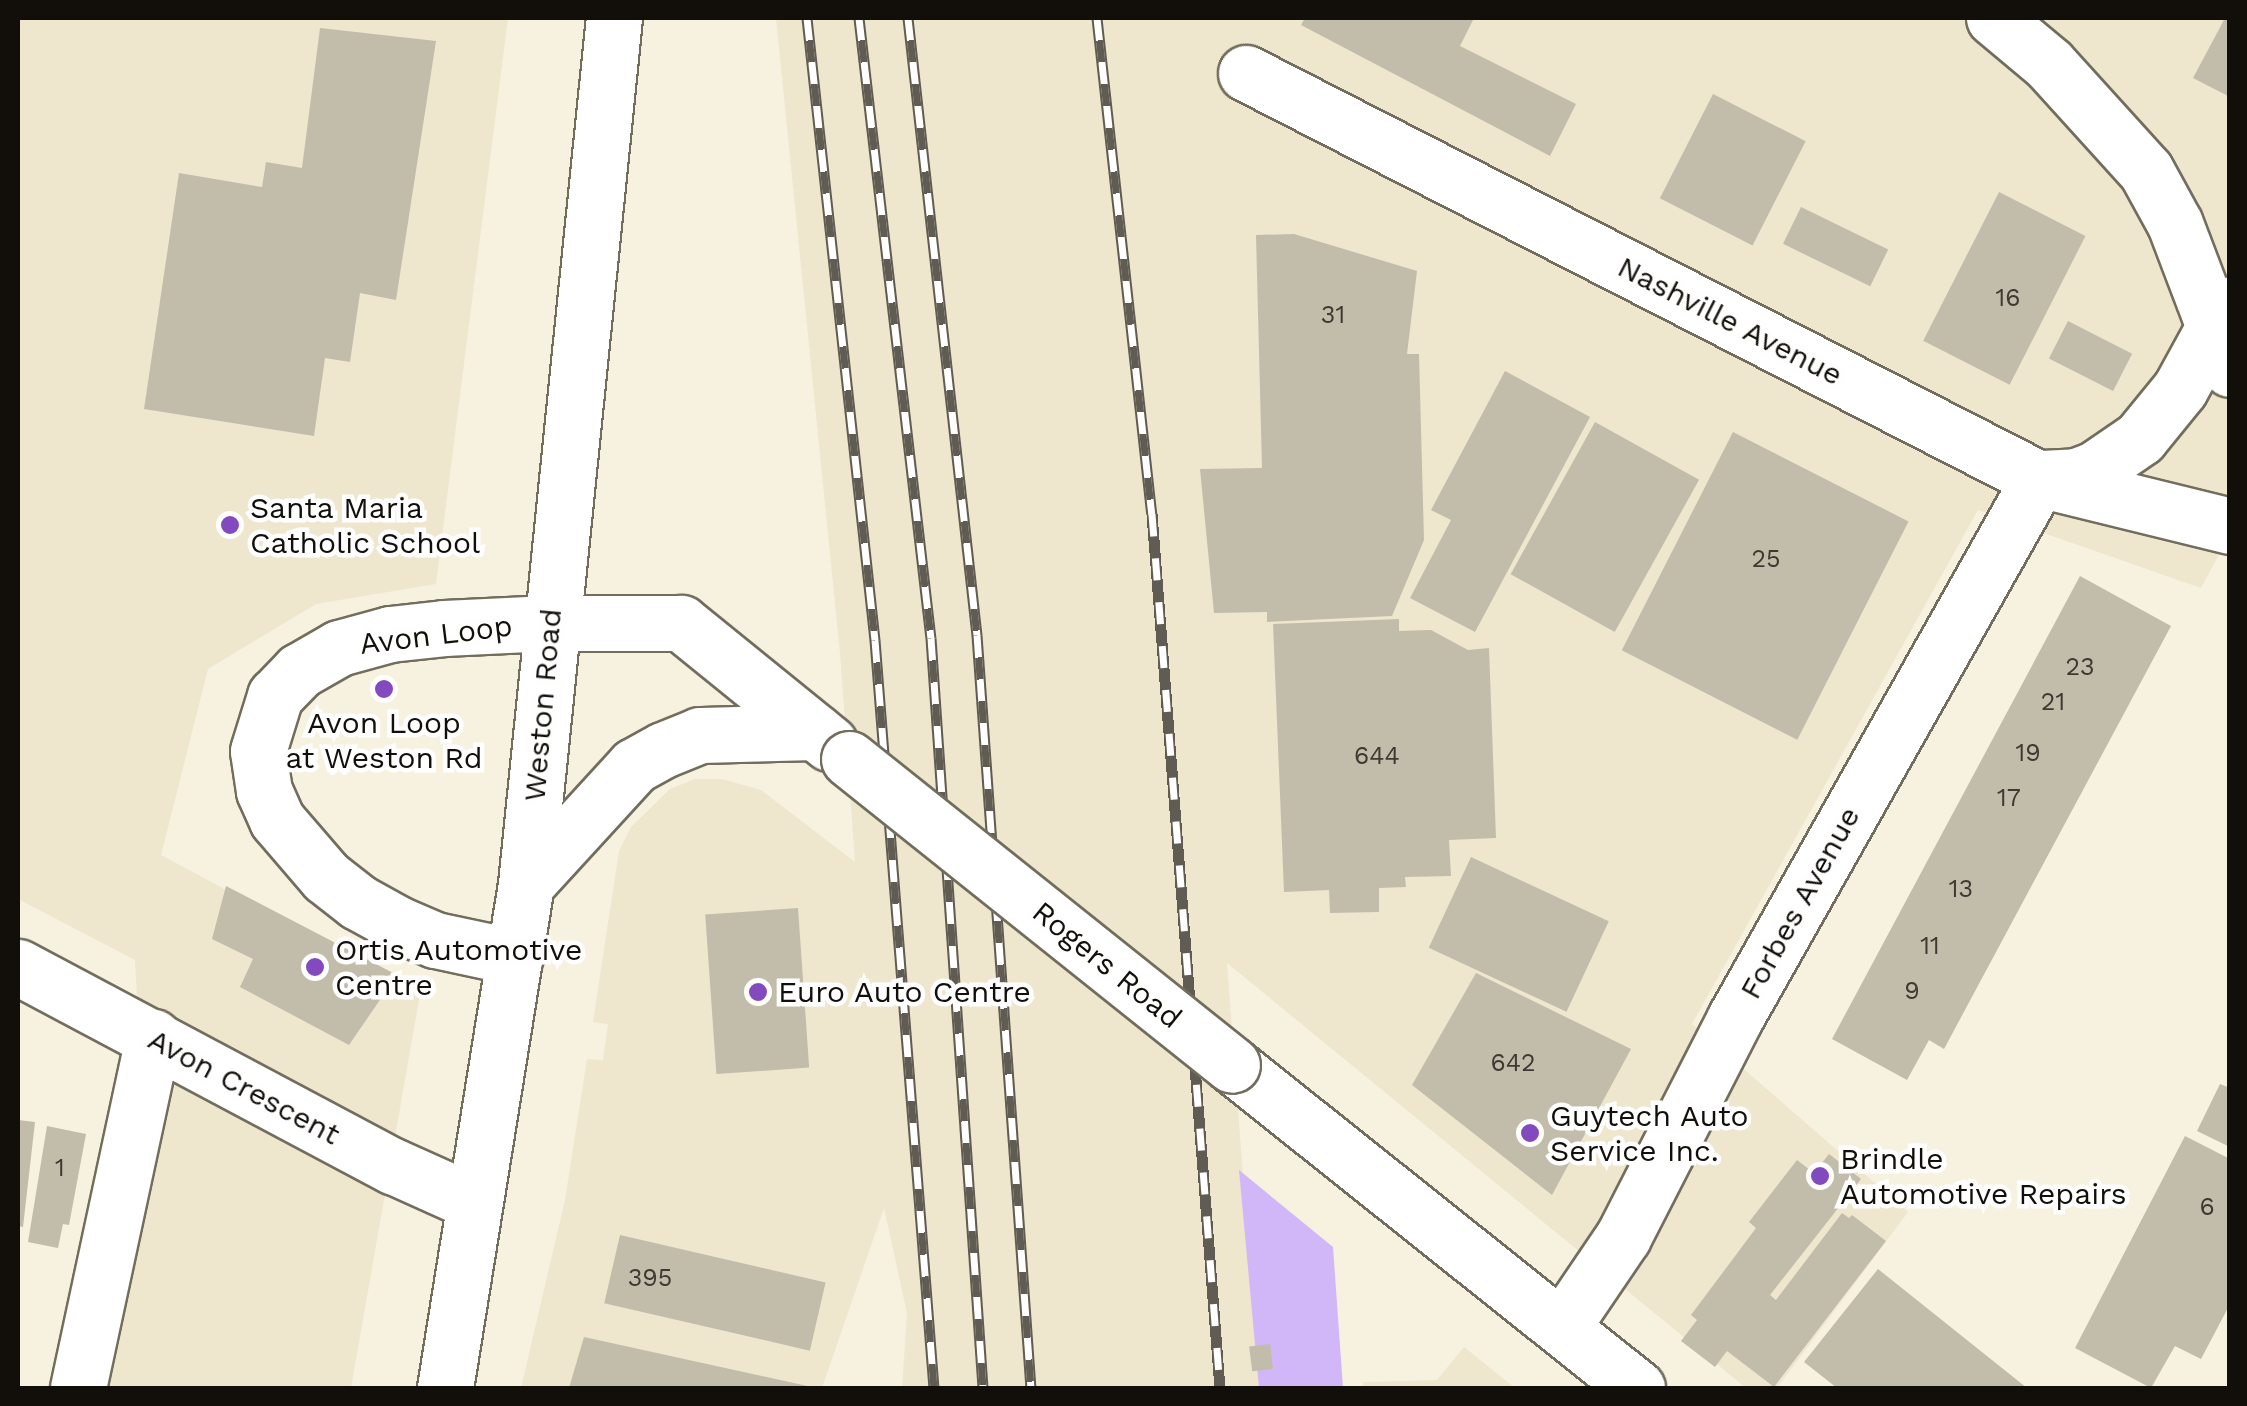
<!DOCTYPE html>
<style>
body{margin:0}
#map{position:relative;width:2247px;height:1406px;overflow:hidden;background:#f7f1df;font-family:"Work Sans",sans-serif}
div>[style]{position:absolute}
.built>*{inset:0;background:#eee6cd}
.green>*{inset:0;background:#d2b7f8}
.building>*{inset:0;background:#c2bcab;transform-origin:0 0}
.roads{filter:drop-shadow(2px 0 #726d5d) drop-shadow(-2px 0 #726d5d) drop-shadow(0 2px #726d5d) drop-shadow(0 -2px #726d5d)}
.minor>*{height:55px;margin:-27.5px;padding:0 27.5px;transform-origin:27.5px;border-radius:27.5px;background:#fff}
.major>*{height:55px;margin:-27.5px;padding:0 27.5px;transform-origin:27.5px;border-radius:27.5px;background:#fff}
.rail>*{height:11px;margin-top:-5.5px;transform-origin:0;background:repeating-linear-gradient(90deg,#fefefe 0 22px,#605c53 0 44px);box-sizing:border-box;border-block:2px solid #605c53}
.bridges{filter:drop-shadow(2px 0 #726d5d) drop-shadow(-2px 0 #726d5d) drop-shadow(0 2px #726d5d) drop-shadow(0 -2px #726d5d)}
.major-bridge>*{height:55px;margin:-27.5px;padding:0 27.5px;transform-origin:27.5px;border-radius:27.5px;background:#fff}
.dots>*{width:28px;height:28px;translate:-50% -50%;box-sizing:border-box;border:5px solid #fefefe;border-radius:50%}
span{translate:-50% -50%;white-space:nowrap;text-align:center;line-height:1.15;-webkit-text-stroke:9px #fefefe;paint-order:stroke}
.number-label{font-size:25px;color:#3e3a32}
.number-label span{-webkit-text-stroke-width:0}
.street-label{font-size:30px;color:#120f0a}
.poi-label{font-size:30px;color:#120f0a}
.left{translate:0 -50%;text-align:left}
.frame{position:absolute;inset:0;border:20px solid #120f0a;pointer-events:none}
</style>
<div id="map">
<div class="built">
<i style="clip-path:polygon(18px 18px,508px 18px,436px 584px,316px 604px,208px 669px,161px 855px,420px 994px,351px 1388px,89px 1388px,141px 1074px,135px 960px,18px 899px)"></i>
<i style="clip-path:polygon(776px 18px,2229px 18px,2229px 536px,2201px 588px,1978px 510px,1692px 1024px,1908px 1212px,1777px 1388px,1746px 1388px,1227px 963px,1259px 1388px,902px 1388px,907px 1313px,884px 1208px,822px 1388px,521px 1388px,565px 1200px,587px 1059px,603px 1060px,608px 1024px,593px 1022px,619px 851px,631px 827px,670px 789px,695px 779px,722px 779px,761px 790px,855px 862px,840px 653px)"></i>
<i style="clip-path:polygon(1464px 1347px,1515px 1388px,1363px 1388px,1363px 1382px,1437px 1380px)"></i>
</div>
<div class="green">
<i style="clip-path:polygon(1239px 1170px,1333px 1247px,1343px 1388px,1259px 1388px)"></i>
</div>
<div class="building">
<i style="clip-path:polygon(1305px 18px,1474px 18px,1460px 46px,1576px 104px,1550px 156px,1301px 25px)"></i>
<i style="clip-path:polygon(2225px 18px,2230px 18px,2230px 97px,2193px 78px)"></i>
<i style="clip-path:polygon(320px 28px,436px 41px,396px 300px,360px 293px,350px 362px,325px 358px,314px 436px,144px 409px,179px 173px,262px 187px,266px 162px,302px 168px)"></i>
<i style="left:1713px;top:94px;width:104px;height:117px;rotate:27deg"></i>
<i style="left:1999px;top:192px;width:97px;height:167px;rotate:27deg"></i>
<i style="left:1801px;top:207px;width:97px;height:41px;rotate:26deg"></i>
<i style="clip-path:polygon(1294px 234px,1417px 271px,1407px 354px,1419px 354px,1424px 540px,1392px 616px,1267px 622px,1267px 612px,1214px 613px,1200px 469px,1262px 468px,1256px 235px)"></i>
<i style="left:2068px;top:321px;width:72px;height:42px;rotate:27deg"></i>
<i style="clip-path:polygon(1505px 371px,1590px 417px,1475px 632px,1410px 598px,1451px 520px,1431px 510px)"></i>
<i style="left:1595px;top:422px;width:119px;height:174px;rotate:29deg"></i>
<i style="left:1733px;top:432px;width:197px;height:245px;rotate:27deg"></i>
<i style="clip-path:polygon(2080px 576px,2171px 626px,1944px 1049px,1929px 1040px,1907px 1080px,1832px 1039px)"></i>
<i style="clip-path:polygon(1399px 619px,1399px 631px,1431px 630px,1468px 650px,1489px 648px,1496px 838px,1449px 840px,1451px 876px,1405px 877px,1406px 887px,1379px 888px,1379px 912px,1330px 913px,1329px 890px,1284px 892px,1273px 624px)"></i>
<i style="left:1471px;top:857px;width:152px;height:100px;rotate:25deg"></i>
<i style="clip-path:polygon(226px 886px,397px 975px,349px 1045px,240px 987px,253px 959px,212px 939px)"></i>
<i style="left:798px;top:908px;width:160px;height:93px;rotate:86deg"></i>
<i style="clip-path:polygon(1476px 973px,1631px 1049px,1552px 1195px,1412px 1085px)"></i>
<i style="clip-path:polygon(2220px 1084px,2230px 1088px,2230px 1147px,2197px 1131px)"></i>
<i style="clip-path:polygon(18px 1120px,35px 1122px,23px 1227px,18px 1226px)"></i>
<i style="clip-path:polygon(47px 1126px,86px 1134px,69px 1225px,63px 1224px,58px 1248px,28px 1242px)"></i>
<i style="clip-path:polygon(2185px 1136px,2230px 1159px,2230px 1304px,2201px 1359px,2175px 1346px,2151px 1388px,2075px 1348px)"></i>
<i style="clip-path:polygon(1829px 1154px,1861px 1179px,1770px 1295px,1776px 1300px,1842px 1213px,1849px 1218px,1852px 1215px,1886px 1241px,1774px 1387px,1727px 1351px,1715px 1367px,1681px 1341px,1697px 1320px,1691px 1315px,1756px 1228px,1749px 1222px,1797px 1160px,1814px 1173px)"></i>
<i style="left:620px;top:1235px;width:211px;height:70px;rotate:13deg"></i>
<i style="clip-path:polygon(1878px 1269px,2027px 1388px,1837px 1388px,1804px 1362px)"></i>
<i style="clip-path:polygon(584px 1337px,812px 1387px,812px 1388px,569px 1388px)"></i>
<i style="left:1270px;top:1344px;width:25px;height:21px;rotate:83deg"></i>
</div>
<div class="roads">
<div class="minor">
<i style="left:1994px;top:18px;width:72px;rotate:39.9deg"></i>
<i style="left:2049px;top:64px;width:144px;rotate:47.8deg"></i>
<i style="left:2146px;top:171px;width:60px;rotate:61.3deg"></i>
<i style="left:2175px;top:224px;width:155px;rotate:69.2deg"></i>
<i style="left:1246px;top:73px;width:891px;rotate:27.11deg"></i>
<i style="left:2039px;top:479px;width:197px;rotate:13.8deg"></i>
<i style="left:2042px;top:478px;width:34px;rotate:-3deg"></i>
<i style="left:2076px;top:476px;width:20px;rotate:-20deg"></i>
<i style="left:2095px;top:469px;width:55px;rotate:-34.6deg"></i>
<i style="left:2140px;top:438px;width:63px;rotate:-50.8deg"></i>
<i style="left:2180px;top:389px;width:96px;rotate:-61.3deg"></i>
<i style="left:515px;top:957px;width:82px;rotate:-168deg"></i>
<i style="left:435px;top:940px;width:40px;rotate:-156.6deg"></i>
<i style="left:398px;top:924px;width:46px;rotate:-151.2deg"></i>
<i style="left:358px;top:902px;width:41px;rotate:-142deg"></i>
<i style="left:326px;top:877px;width:75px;rotate:-130.7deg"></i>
<i style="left:277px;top:820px;width:32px;rotate:-114deg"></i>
<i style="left:264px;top:791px;width:40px;rotate:-98.5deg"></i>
<i style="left:258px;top:751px;width:58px;rotate:-72.8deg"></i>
<i style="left:275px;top:696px;width:35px;rotate:-46deg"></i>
<i style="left:299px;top:671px;width:46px;rotate:-29.9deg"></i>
<i style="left:339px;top:648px;width:53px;rotate:-15.4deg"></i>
<i style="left:390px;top:634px;width:54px;rotate:-6.3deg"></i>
<i style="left:444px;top:628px;width:105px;rotate:-2.7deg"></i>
<i style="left:18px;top:967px;width:425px;rotate:28deg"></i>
<i style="left:393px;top:1166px;width:88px;rotate:24.2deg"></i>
<i style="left:1562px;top:1327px;width:109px;rotate:-55.9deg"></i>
<i style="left:1623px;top:1237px;width:246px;rotate:-62.9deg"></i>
<i style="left:1735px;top:1018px;width:619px;rotate:-60.58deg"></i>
<i style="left:78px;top:1388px;width:359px;rotate:-77.9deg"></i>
</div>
<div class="major">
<i style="left:549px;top:623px;width:132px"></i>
<i style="left:681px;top:623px;width:191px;rotate:39deg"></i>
<i style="left:526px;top:884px;width:160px;rotate:-47.5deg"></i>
<i style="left:634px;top:766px;width:33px;rotate:-29deg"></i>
<i style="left:663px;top:750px;width:40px;rotate:-22deg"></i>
<i style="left:700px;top:735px;width:115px;rotate:-1.5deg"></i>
<i style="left:1232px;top:1065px;width:518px;rotate:38.57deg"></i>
<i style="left:445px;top:1388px;width:510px;rotate:-80.87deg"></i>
<i style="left:526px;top:884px;width:870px;rotate:-84.2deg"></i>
</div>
</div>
<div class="rail">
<i style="left:807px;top:18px;width:626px;rotate:83.76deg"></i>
<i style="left:875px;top:640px;width:750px;rotate:85.49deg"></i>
<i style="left:859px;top:18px;width:624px;rotate:83.38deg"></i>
<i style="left:931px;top:638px;width:752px;rotate:86.03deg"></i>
<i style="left:908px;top:18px;width:621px;rotate:83.62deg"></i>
<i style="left:977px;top:635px;width:755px;rotate:85.9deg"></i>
<i style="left:1097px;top:18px;width:499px;rotate:83.7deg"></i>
<i style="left:1152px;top:514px;width:877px;rotate:85.55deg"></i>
</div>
<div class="bridges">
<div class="major-bridge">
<i style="left:849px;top:759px;width:490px;rotate:38.6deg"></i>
</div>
</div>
<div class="dots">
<i style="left:230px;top:525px;background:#8349bf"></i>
<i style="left:384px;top:689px;background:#8349bf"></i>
<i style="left:315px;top:967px;background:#8349bf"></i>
<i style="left:758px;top:992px;background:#8349bf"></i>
<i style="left:1530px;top:1133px;background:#8349bf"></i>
<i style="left:1820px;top:1176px;background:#8349bf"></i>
</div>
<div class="number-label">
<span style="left:2008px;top:298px">16</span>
<span style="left:1333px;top:315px">31</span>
<span style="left:1766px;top:559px">25</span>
<span style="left:2080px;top:667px">23</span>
<span style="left:2053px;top:702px">21</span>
<span style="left:2028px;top:753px">19</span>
<span style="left:1377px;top:756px">644</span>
<span style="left:2009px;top:798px">17</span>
<span style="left:1961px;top:889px">13</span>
<span style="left:1930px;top:946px">11</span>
<span style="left:1912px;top:991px">9</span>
<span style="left:1513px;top:1063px">642</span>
<span style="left:60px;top:1168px">1</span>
<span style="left:2207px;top:1207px">6</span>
<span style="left:650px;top:1278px">395</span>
</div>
<div class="street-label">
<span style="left:1730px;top:321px;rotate:27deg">Nashville Avenue</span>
<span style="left:436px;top:635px;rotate:-7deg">Avon Loop</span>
<span style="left:543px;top:705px;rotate:-85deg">Weston Road</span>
<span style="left:1800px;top:903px;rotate:-61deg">Forbes Avenue</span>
<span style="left:1107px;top:965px;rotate:39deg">Rogers Road</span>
<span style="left:244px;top:1087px;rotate:28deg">Avon Crescent</span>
</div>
<div class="poi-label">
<span class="left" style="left:250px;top:525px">Santa Maria<br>Catholic School</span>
<span style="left:384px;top:740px">Avon Loop<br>at Weston Rd</span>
<span class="left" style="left:335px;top:967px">Ortis Automotive<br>Centre</span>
<span class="left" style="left:778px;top:992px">Euro Auto Centre</span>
<span class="left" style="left:1550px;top:1133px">Guytech Auto<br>Service Inc.</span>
<span class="left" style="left:1840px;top:1176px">Brindle<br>Automotive Repairs</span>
</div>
<div class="frame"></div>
</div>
